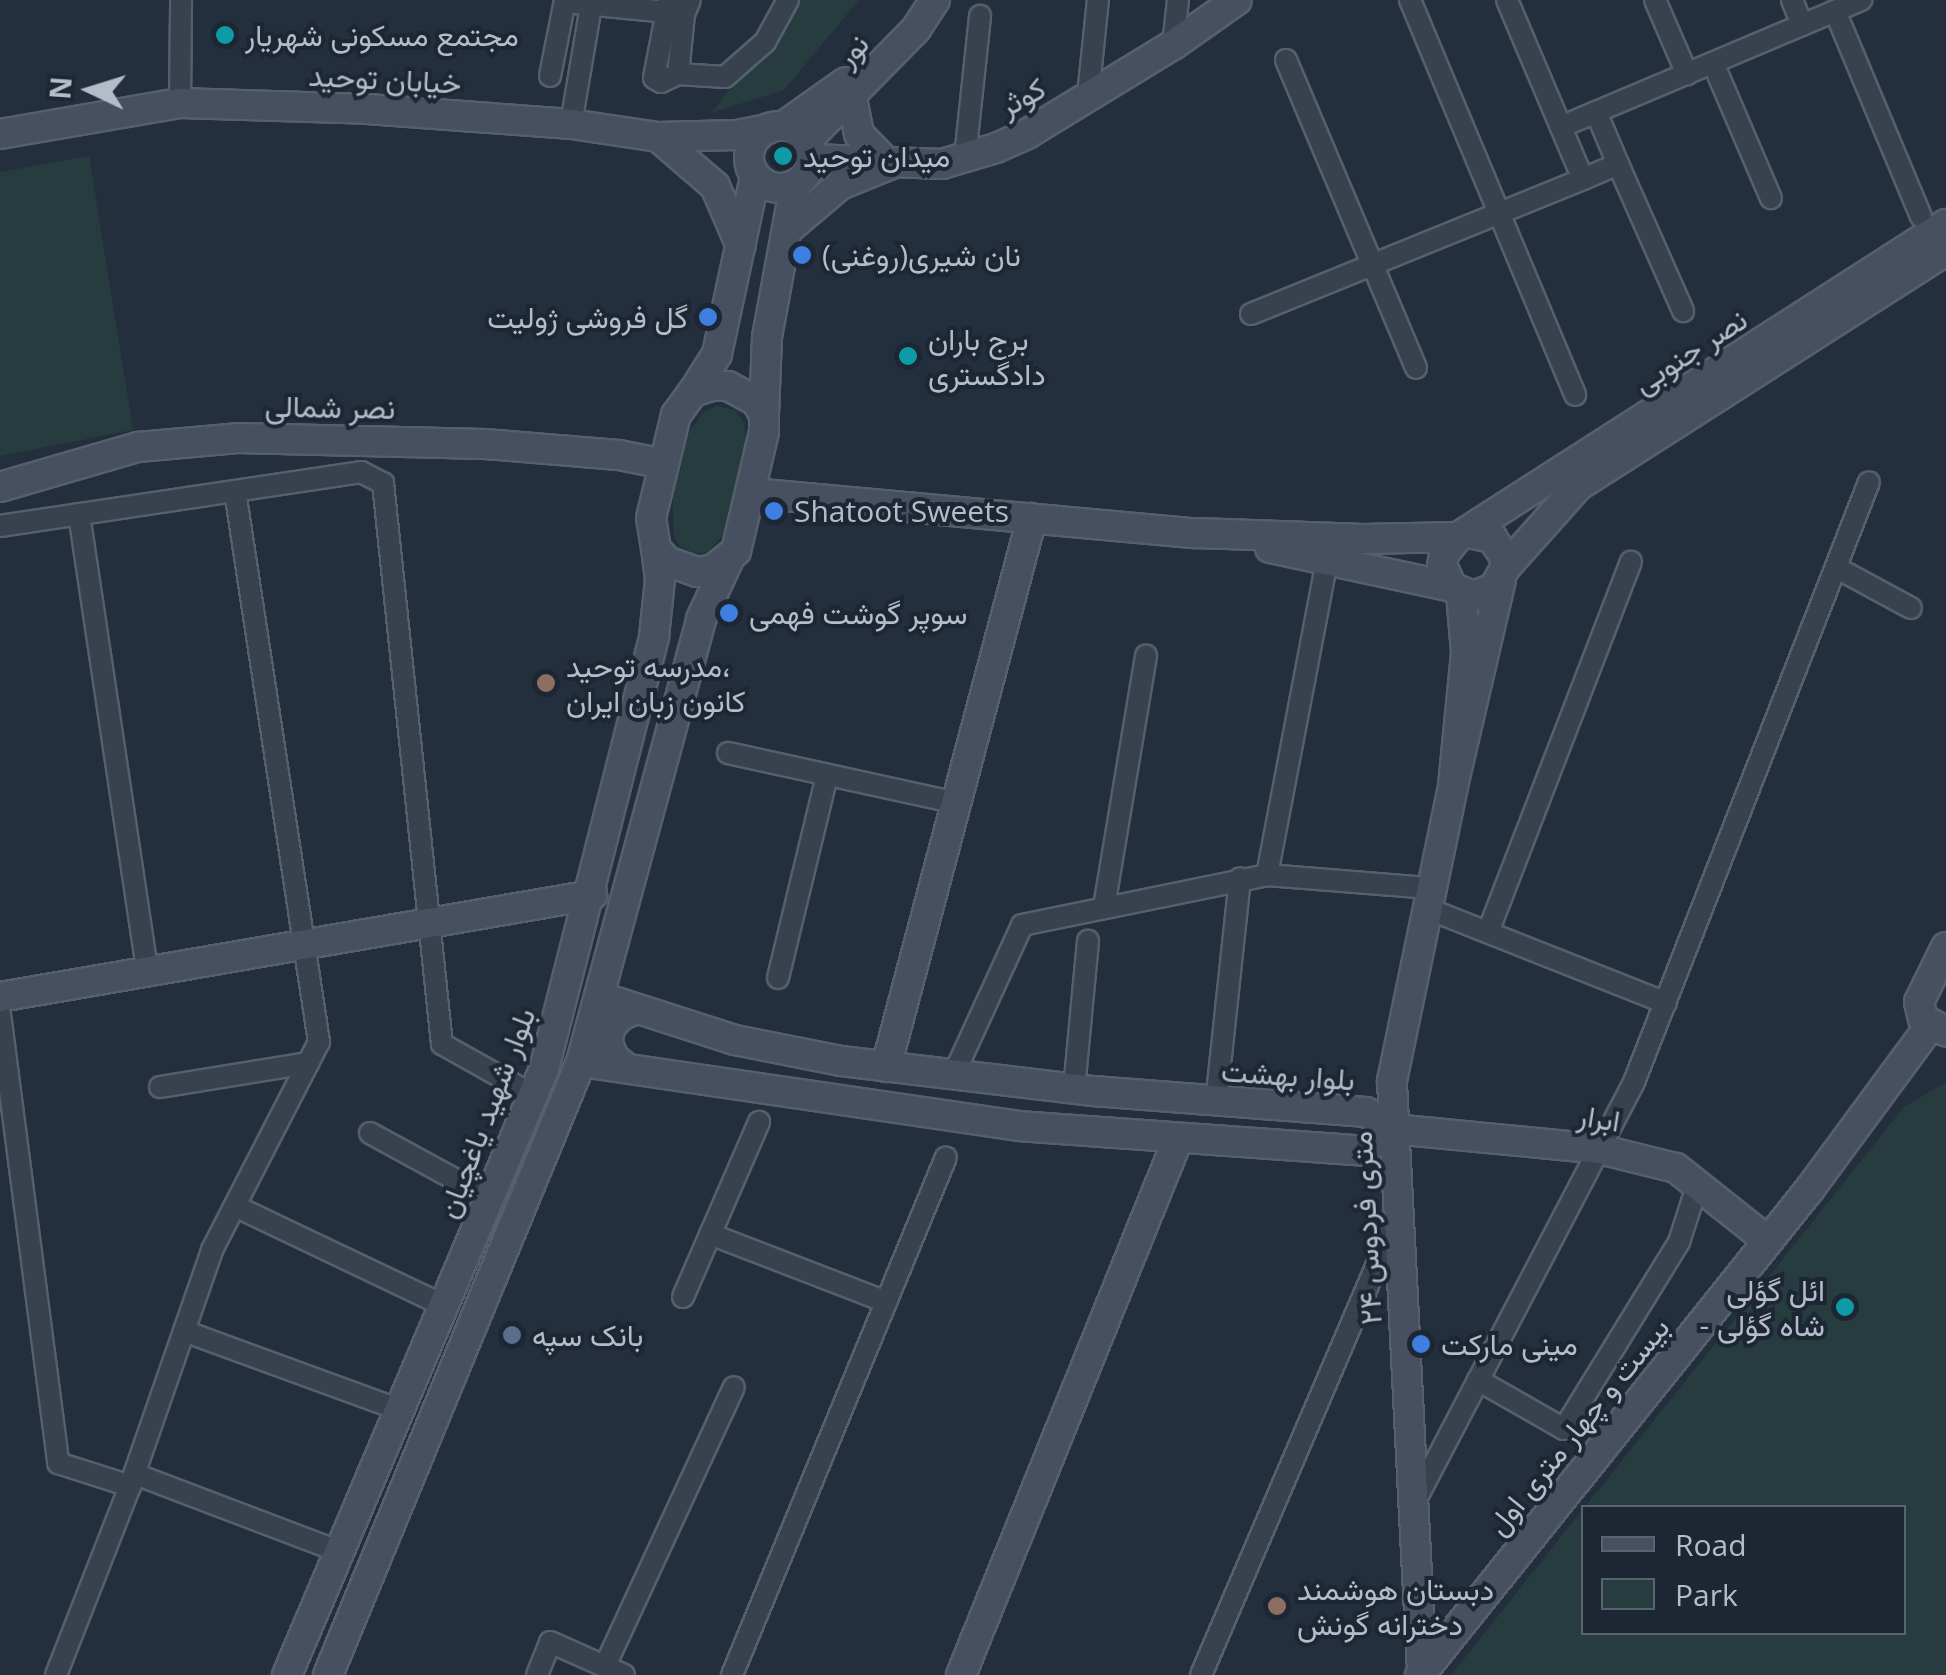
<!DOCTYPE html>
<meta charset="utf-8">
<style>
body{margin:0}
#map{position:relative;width:1946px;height:1675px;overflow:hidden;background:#242f3e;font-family:"Open Sans",Vazirmatn,sans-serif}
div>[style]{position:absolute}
.green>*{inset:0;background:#263c3f}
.roads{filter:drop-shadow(2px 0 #565f6c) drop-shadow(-2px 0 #565f6c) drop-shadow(0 2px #565f6c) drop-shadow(0 -2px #565f6c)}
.street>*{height:20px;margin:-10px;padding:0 10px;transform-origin:10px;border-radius:10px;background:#38414e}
.secondary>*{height:28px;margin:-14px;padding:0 14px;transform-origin:14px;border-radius:14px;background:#465061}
.secondary>.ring{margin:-14px;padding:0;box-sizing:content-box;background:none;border:28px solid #465061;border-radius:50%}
.dots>*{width:28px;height:28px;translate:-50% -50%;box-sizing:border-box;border:5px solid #1d2633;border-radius:50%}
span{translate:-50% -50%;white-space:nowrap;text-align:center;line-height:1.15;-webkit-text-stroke:8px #1d2633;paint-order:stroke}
.poi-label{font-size:30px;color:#b4bcc9}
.left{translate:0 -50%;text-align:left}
.right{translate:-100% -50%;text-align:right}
.street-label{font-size:30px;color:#b4bcc9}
.legend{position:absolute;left:1581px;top:1505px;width:325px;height:130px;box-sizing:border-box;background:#1d2633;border:2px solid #59626f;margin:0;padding:12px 18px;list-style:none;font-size:30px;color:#b4bcc9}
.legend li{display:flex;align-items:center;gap:20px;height:50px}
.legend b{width:50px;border:2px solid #59626f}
.north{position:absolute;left:40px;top:40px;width:100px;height:100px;-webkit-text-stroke:8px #1d2633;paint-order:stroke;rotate:274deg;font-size:28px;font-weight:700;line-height:40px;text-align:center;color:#b4bcc9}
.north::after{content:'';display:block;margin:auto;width:35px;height:45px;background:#b4bcc9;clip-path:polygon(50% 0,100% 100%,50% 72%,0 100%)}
</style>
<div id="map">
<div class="green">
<i style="clip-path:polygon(798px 0,859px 0,784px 90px,711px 113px)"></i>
<i style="clip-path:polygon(89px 156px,133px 430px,0 456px,0 172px)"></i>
<i style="clip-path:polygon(717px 406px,735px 410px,744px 423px,747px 443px,727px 531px,707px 553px,694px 553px,681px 547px,674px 537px,672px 479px,690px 430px,704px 412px)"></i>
<i style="clip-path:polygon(1946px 1082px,1946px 1675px,1451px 1675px,1583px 1509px,1584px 1632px,1904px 1632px,1904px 1508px,1585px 1507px,1904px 1107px)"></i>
</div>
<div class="roads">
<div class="street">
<i style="left:669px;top:0;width:79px;rotate:100.9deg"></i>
<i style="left:654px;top:78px;width:8px;rotate:30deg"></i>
<i style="left:661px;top:82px;width:19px;rotate:-25deg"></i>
<i style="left:678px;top:74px;width:60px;rotate:-84.3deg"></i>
<i style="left:684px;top:14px;width:15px;rotate:-67deg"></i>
<i style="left:1410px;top:0;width:428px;rotate:67.3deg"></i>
<i style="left:1507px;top:0;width:194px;rotate:67deg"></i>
<i style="left:1583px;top:179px;width:38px;rotate:-23deg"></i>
<i style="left:1618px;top:164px;width:56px;rotate:-112.9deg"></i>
<i style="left:1596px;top:112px;width:38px;rotate:157deg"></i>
<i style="left:1655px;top:0;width:81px;rotate:66.6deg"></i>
<i style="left:1792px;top:0;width:27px;rotate:68deg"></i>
<i style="left:565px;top:2px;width:113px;rotate:5.6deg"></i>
<i style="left:1835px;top:11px;width:223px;rotate:67.3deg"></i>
<i style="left:1173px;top:45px;width:45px;rotate:-83.7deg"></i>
<i style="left:1286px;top:60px;width:334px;rotate:67.1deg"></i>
<i style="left:1713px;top:63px;width:147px;rotate:66.8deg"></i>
<i style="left:678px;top:74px;width:47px;rotate:3.7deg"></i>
<i style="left:725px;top:77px;width:53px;rotate:-41.2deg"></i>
<i style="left:765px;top:42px;width:48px;rotate:-61.3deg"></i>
<i style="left:550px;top:76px;width:77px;rotate:-78.8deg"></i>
<i style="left:1088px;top:96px;width:97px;rotate:-84.1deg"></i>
<i style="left:180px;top:103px;width:103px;rotate:-89.4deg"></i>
<i style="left:1596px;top:112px;width:288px;rotate:-22.9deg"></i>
<i style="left:571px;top:124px;width:126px;rotate:-80.4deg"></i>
<i style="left:965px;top:157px;width:142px;rotate:-83.9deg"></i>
<i style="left:1618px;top:164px;width:161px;rotate:66.1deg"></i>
<i style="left:1251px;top:314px;width:358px;rotate:-22.1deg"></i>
<i style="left:79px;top:514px;width:461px;rotate:81.5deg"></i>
<i style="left:0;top:526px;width:365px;rotate:-8.5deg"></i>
<i style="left:361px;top:472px;width:25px;rotate:27deg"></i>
<i style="left:383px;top:483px;width:564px;rotate:84deg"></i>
<i style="left:442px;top:1044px;width:104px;rotate:29.3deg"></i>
<i style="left:1837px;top:568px;width:84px;rotate:28.4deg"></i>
<i style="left:728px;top:753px;width:234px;rotate:12.3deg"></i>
<i style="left:1267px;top:875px;width:321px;rotate:-79.2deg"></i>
<i style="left:1104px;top:907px;width:255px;rotate:-80.5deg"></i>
<i style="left:1426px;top:908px;width:258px;rotate:21.6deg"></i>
<i style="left:1488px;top:932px;width:397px;rotate:-68.9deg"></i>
<i style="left:778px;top:978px;width:209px;rotate:-76.4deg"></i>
<i style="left:0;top:1014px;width:453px;rotate:82.6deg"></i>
<i style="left:58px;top:1463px;width:76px;rotate:17.7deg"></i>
<i style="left:953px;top:1076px;width:166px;rotate:-65.4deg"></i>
<i style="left:1022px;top:925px;width:250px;rotate:-11.5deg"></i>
<i style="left:1267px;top:875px;width:164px;rotate:4.6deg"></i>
<i style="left:160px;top:1087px;width:150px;rotate:-9.2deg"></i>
<i style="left:1074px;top:1089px;width:149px;rotate:-84.6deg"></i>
<i style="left:1216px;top:1103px;width:226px;rotate:-83.9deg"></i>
<i style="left:370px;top:1133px;width:138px;rotate:28.6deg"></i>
<i style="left:235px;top:1206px;width:233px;rotate:25.5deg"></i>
<i style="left:710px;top:1234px;width:189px;rotate:21.1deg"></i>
<i style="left:683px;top:1297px;width:191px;rotate:-66.5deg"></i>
<i style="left:184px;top:1331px;width:230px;rotate:20.1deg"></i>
<i style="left:1478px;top:1380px;width:99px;rotate:29.7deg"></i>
<i style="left:1564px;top:1429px;width:220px;rotate:-58.4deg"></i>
<i style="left:1679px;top:1242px;width:62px;rotate:-72.1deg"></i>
<i style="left:135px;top:1474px;width:219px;rotate:20.8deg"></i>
<i style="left:1414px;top:1503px;width:475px;rotate:-62.4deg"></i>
<i style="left:1634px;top:1082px;width:644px;rotate:-68.61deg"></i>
<i style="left:605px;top:1666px;width:307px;rotate:-65.2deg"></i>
<i style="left:56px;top:1675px;width:203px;rotate:-68.6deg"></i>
<i style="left:130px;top:1486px;width:250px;rotate:-70.8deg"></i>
<i style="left:212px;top:1250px;width:234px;rotate:-62.8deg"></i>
<i style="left:319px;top:1042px;width:557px;rotate:-98.67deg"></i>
<i style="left:537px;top:1675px;width:35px;rotate:-68deg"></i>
<i style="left:550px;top:1642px;width:81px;rotate:24deg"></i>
<i style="left:732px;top:1675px;width:560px;rotate:-67.55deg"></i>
<i style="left:1201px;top:1675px;width:498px;rotate:-66.8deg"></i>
</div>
<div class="secondary">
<i class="ring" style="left:749px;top:126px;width:34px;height:34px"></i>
<i style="left:784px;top:126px;width:76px;rotate:-35.4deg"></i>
<i style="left:0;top:134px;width:183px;rotate:-9.8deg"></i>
<i style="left:180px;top:103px;width:187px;rotate:1.8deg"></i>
<i style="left:367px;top:109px;width:205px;rotate:4.2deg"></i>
<i style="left:571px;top:124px;width:88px;rotate:8.5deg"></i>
<i style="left:658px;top:137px;width:79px;rotate:-1.5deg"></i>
<i style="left:737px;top:135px;width:31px;rotate:-11deg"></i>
<i style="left:658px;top:137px;width:75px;rotate:40.7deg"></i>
<i style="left:715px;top:186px;width:65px;rotate:66.6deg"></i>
<i style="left:807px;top:140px;width:156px;rotate:-45.5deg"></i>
<i style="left:916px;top:29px;width:35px;rotate:-57deg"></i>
<i style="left:812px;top:159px;width:130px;rotate:2.2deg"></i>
<i style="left:942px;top:164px;width:56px;rotate:-16.5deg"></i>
<i style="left:996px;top:148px;width:34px;rotate:-24deg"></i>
<i style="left:1027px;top:134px;width:171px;rotate:-31.4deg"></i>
<i style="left:1173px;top:45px;width:78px;rotate:-35.1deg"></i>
<i style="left:788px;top:229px;width:68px;rotate:-40.2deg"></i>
<i style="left:840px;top:185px;width:53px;rotate:-22.2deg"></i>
<i style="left:889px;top:165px;width:43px;rotate:-134.1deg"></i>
<i style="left:859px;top:134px;width:37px;rotate:-101deg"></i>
<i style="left:712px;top:386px;width:16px"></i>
<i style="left:728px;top:386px;width:32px;rotate:28deg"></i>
<i style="left:756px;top:401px;width:16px;rotate:60deg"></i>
<i style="left:764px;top:415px;width:17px;rotate:90deg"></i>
<i style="left:764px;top:432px;width:122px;rotate:103.2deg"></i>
<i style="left:736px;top:551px;width:28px;rotate:141deg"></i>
<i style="left:714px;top:569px;width:17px;rotate:170deg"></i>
<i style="left:697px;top:572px;width:32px;rotate:-160deg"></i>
<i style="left:667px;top:561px;width:16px;rotate:-133deg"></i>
<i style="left:656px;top:549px;width:31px;rotate:-99deg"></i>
<i style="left:651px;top:518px;width:106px;rotate:-76.4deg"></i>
<i style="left:676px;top:415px;width:29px;rotate:-54deg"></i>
<i style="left:693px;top:392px;width:20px;rotate:-18deg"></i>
<i style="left:693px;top:392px;width:45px;rotate:-57.7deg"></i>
<i style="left:717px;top:354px;width:181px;rotate:-77.9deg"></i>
<i style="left:764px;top:415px;width:78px;rotate:-87.8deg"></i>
<i style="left:767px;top:337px;width:155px;rotate:-79.6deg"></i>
<i style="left:0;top:487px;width:144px;rotate:-16.2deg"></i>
<i style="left:138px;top:447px;width:100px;rotate:-5.1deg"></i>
<i style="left:238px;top:438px;width:247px;rotate:1.4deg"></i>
<i style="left:485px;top:444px;width:134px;rotate:4.7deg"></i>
<i style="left:619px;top:455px;width:46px;rotate:11.3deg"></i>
<i style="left:752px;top:493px;width:445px;rotate:5.2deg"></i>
<i style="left:1195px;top:533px;width:169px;rotate:2deg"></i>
<i style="left:1364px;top:539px;width:94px;rotate:-1.2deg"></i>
<i style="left:1469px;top:533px;width:24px;rotate:12deg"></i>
<i style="left:1492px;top:538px;width:23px;rotate:56deg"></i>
<i style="left:1505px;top:557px;width:11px;rotate:90deg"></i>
<i style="left:1505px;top:568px;width:23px;rotate:119deg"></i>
<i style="left:1494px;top:588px;width:22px;rotate:159deg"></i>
<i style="left:1473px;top:596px;width:23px;rotate:-157deg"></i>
<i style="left:1452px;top:587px;width:23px;rotate:-115deg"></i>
<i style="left:1442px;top:566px;width:12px;rotate:-81deg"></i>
<i style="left:1444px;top:554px;width:22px;rotate:-51deg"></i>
<i style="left:1458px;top:537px;width:580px;rotate:-32.68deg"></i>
<i style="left:1270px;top:548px;width:186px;rotate:12.1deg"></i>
<i style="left:1505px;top:568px;width:110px;rotate:-48.3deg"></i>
<i style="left:1578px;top:486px;width:437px;rotate:-32.6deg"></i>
<i style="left:1461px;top:593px;width:60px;rotate:85.2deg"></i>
<i style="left:1466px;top:653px;width:134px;rotate:95.6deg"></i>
<i style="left:1453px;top:786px;width:212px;rotate:-76.9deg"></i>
<i style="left:1946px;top:947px;width:61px;rotate:116.1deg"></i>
<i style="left:1919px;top:1002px;width:17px;rotate:77deg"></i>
<i style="left:1923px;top:1019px;width:26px;rotate:29deg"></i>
<i style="left:0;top:997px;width:601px;rotate:-9.78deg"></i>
<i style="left:601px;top:997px;width:141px;rotate:17.8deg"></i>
<i style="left:735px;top:1040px;width:108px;rotate:11.2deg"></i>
<i style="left:841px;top:1061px;width:254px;rotate:6.8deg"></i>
<i style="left:1093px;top:1091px;width:274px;rotate:4.4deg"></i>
<i style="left:1366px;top:1112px;width:32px;rotate:32deg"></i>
<i style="left:1393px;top:1129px;width:207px;rotate:5.5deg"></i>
<i style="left:1599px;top:1149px;width:79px;rotate:13.9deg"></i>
<i style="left:1676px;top:1168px;width:117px;rotate:38.4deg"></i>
<i style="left:581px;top:1062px;width:442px;rotate:8.3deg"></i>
<i style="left:1018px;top:1126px;width:347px;rotate:4.1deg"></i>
<i style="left:1364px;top:1151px;width:36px;rotate:-37deg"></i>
<i style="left:886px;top:1067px;width:568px;rotate:-75.11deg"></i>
<i style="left:626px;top:1068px;width:16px;rotate:-140deg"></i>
<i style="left:614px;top:1058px;width:15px;rotate:-113deg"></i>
<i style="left:608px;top:1044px;width:16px;rotate:-83deg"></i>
<i style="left:610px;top:1028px;width:16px;rotate:-50deg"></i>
<i style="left:620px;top:1016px;width:15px;rotate:-23deg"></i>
<i style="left:1422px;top:1672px;width:592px;rotate:-92.91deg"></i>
<i style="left:1392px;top:1081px;width:301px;rotate:-78.3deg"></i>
<i style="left:287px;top:1675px;width:658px;rotate:-67.02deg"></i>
<i style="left:544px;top:1069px;width:447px;rotate:-75.7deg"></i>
<i style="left:654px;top:636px;width:56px;rotate:-83.9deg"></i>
<i style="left:660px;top:580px;width:31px;rotate:-97deg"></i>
<i style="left:328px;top:1675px;width:663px;rotate:-67.57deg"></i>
<i style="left:581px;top:1062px;width:459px;rotate:-74.8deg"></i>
<i style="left:701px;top:619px;width:64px;rotate:-65deg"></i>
<i style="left:961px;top:1675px;width:578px;rotate:-67.96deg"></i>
<i style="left:1420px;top:1675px;width:622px;rotate:-51.27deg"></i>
<i style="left:1809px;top:1190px;width:204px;rotate:-53.6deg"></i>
</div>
</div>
<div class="dots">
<i style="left:225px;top:35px;background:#0f9aa8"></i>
<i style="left:783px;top:156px;background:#0f9aa8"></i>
<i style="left:802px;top:255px;background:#3f7fe0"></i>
<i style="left:708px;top:317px;background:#3f7fe0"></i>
<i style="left:908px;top:356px;background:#0f9aa8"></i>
<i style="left:774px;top:511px;background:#3f7fe0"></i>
<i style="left:729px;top:613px;background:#3f7fe0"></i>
<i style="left:546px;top:683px;background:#8d6e63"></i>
<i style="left:1845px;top:1307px;background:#0f9aa8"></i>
<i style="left:512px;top:1335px;background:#5c6f8a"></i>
<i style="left:1421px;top:1344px;background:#3f7fe0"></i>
<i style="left:1277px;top:1606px;background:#8d6e63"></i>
</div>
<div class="poi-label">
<span class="left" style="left:245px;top:35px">مجتمع مسکونی شهریار</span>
<span class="left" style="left:803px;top:156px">میدان توحید</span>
<span class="left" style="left:822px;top:255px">نان شیری(روغنی)</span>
<span class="right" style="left:688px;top:317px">گل فروشی ژولیت</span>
<span class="left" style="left:928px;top:356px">برج باران<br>دادگستری</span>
<span class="left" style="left:794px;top:511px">Shatoot Sweets</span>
<span class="left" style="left:749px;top:613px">سوپر گوشت فهمی</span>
<span class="left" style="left:566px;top:683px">مدرسه توحید،<br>کانون زبان ایران</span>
<span class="right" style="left:1825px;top:1307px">ائل گؤلی<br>- شاه گؤلی</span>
<span class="left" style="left:532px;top:1335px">بانک سپه</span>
<span class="left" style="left:1441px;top:1344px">مینی مارکت</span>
<span class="left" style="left:1297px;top:1606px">دبستان هوشمند<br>دخترانه گونش</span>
</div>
<div class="street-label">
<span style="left:852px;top:50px;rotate:-47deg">نور</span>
<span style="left:385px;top:79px;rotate:3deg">خیابان توحید</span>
<span style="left:1022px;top:97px;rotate:-29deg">کوثر</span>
<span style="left:1690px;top:351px;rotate:-33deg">نصر جنوبی</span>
<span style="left:330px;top:407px;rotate:1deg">نصر شمالی</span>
<span style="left:1288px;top:1075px;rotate:4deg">بلوار بهشت</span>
<span style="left:486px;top:1113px;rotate:-69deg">بلوار شهید یاغچیان</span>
<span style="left:1599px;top:1118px;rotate:9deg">ابرار</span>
<span style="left:1366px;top:1228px;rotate:-93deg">۲۴ متری فردوس</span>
<span style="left:1578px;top:1426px;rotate:-51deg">بیست و چهار متری اول</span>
</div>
<ul class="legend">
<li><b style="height:12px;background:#465061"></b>Road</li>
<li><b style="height:28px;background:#263c3f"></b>Park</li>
</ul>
<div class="north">N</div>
</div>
